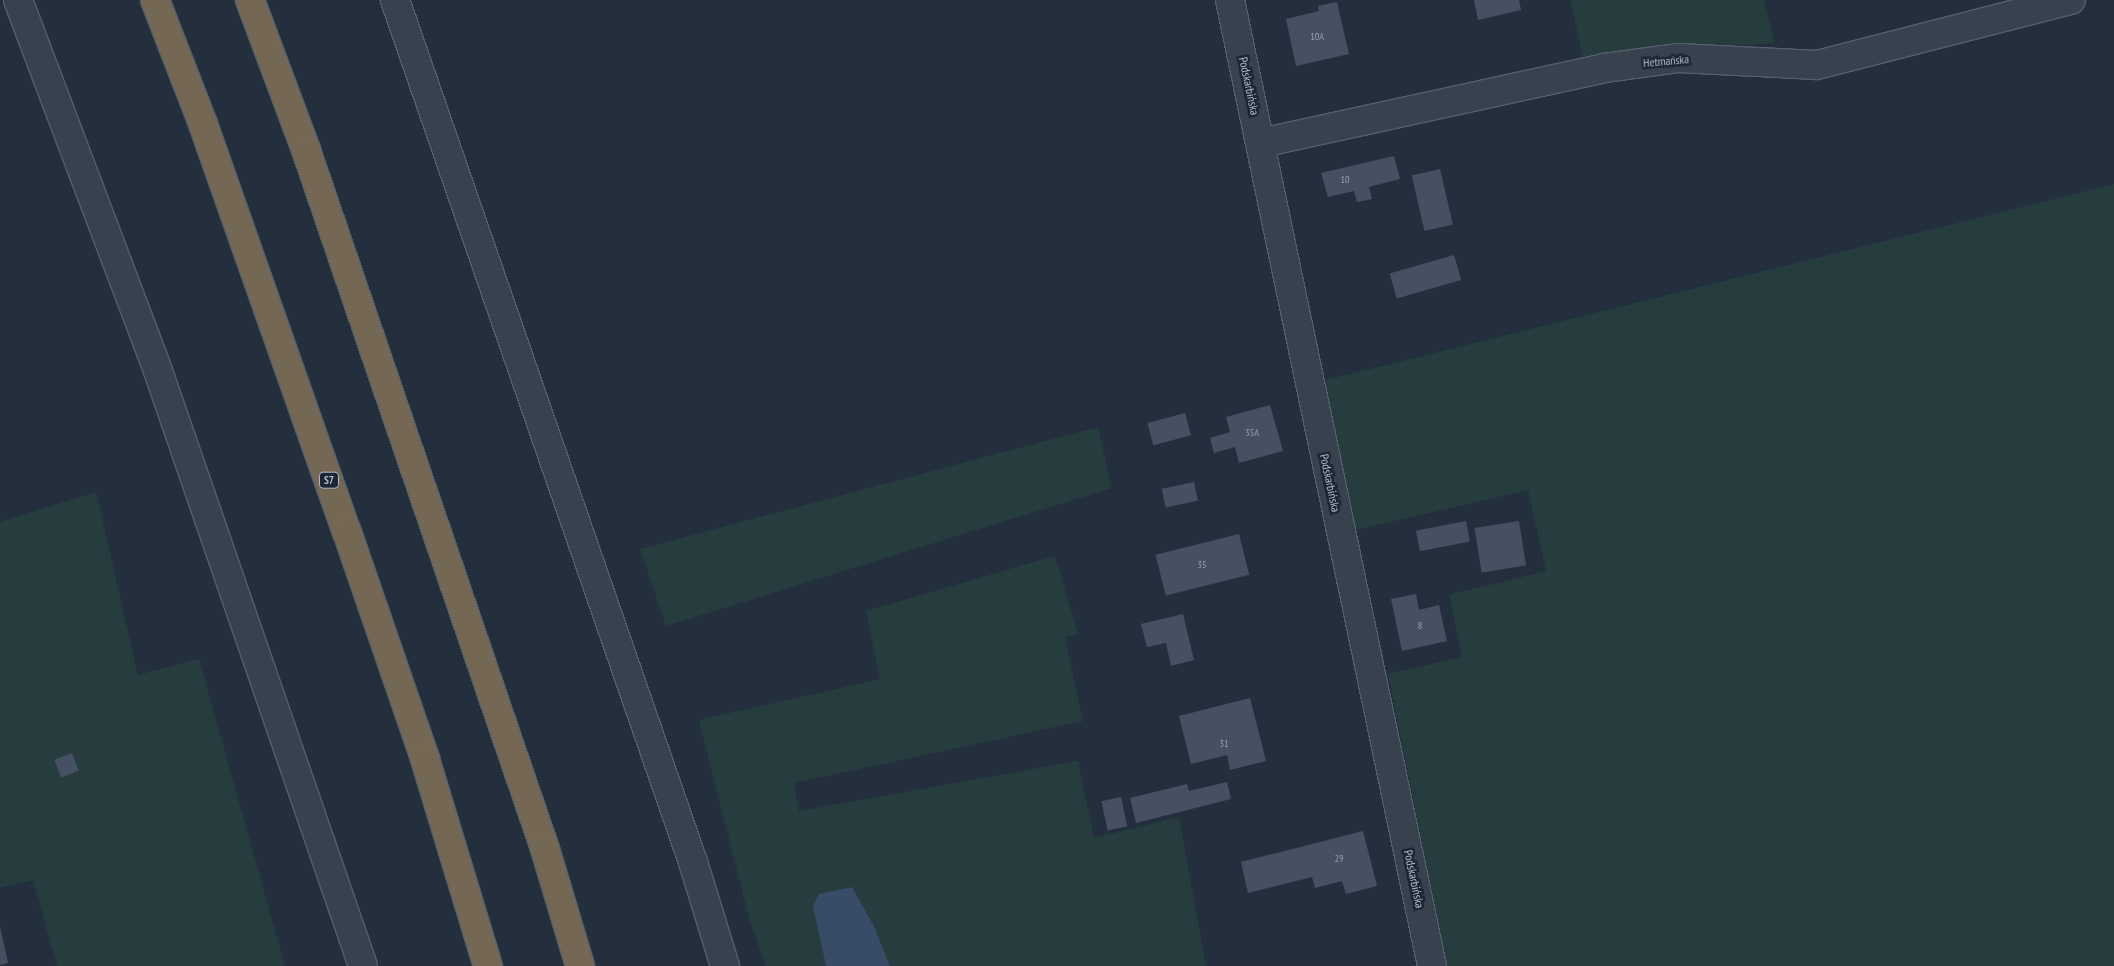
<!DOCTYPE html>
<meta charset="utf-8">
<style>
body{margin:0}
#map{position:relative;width:2114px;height:966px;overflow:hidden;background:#242f3e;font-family:"PT Sans Narrow",sans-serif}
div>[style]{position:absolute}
.green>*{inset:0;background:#263c3f}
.water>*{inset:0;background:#394c67}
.building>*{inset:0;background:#455162;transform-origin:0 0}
.roads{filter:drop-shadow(1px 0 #565f6c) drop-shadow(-1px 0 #565f6c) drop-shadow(0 1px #565f6c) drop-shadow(0 -1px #565f6c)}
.minor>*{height:28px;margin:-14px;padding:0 14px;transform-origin:14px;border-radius:14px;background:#38414e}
.motorway>*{height:28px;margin:-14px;padding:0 14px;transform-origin:14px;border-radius:14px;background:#746855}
span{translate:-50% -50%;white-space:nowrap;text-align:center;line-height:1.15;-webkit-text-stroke:5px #1d2633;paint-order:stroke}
.number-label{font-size:10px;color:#98a1af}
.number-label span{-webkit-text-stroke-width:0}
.shield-label span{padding:1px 4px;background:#1d2633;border:1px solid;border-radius:4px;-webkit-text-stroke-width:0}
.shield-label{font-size:11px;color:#b4bcc9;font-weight:700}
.street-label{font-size:12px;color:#b4bcc9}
</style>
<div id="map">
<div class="green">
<i style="clip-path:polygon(1570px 0,1764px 0,1775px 43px,1583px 57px)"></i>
<i style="clip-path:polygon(2114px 184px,2114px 966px,1447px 966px,1388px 674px,1462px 657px,1449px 595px,1546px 571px,1528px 490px,1355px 530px,1322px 381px)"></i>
<i style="clip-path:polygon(1098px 427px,1112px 488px,666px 626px,640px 549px)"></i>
<i style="clip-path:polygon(96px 492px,138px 675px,199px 659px,285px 966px,57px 966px,33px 880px,0 888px,0 522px)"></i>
<i style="clip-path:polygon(1055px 556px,1078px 634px,1065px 637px,1083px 721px,794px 783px,799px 811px,1078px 761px,1094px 838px,1179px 817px,1206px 966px,890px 966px,874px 926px,852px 887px,823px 952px,826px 966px,766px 966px,749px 918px,699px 720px,880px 679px,866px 611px)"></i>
</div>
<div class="water">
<i style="clip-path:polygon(852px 887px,874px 926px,890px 966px,826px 966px,813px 906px,819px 894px)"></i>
</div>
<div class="building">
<i style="clip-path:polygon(1474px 0,1519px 0,1521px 10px,1478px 20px)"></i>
<i style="clip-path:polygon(1337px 2px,1349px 54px,1296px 66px,1286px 19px,1319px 11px,1318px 6px)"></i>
<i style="clip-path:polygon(1394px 156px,1400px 179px,1369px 187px,1372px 199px,1357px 202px,1354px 191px,1328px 197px,1321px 173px)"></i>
<i style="left:1440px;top:169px;width:57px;height:29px;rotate:77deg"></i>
<i style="left:1454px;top:255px;width:26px;height:67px;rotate:74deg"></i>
<i style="clip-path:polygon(1270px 405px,1283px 451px,1239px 463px,1235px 447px,1214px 453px,1210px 438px,1230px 432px,1226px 417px)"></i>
<i style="left:1185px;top:413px;width:23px;height:39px;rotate:75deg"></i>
<i style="left:1194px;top:482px;width:19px;height:33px;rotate:78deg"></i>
<i style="left:1466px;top:521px;width:21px;height:51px;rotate:79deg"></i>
<i style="left:1519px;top:521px;width:45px;height:45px;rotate:81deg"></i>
<i style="left:1239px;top:534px;width:42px;height:86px;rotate:76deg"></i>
<i style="clip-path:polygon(1416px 594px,1419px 610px,1439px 605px,1447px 641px,1402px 651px,1391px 599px)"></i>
<i style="clip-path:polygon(1183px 614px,1194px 660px,1171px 666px,1166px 643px,1147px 647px,1141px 624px)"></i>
<i style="clip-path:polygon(1250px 698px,1266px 761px,1230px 770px,1227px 755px,1191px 764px,1179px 716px)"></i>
<i style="left:72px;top:753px;width:19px;height:19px;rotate:69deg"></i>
<i style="clip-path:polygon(1227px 782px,1231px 799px,1136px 823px,1130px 798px,1187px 784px,1189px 791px)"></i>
<i style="left:1121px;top:797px;width:30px;height:20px;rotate:78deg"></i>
<i style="clip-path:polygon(1363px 831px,1377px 886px,1346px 894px,1342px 881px,1315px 888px,1312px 877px,1248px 893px,1241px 862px)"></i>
<i style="clip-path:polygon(0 927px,8px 963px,0 965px)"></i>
</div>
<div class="roads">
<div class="minor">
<i style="left:18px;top:0;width:393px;rotate:69.3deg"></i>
<i style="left:157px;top:368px;width:632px;rotate:70.99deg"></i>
<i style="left:395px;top:0;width:912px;rotate:70.93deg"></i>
<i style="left:693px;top:862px;width:109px;rotate:72.9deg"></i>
<i style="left:1230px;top:0;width:987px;rotate:78.19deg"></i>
<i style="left:1261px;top:143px;width:351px;rotate:-12.3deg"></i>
<i style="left:1604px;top:68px;width:76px;rotate:-7.6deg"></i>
<i style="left:1679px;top:58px;width:138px;rotate:2.9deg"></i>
<i style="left:1817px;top:65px;width:262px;rotate:-14.4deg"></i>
</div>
<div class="motorway">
<i style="left:155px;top:0;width:133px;rotate:68.8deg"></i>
<i style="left:203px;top:124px;width:433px;rotate:70.6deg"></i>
<i style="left:347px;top:532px;width:240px;rotate:71deg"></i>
<i style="left:425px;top:759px;width:216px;rotate:73.1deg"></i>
<i style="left:250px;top:0;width:160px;rotate:69.5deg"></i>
<i style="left:306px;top:150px;width:739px;rotate:71.12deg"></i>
<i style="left:545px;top:849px;width:122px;rotate:73.3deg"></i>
</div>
</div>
<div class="number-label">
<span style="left:1317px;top:37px">10A</span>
<span style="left:1345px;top:180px">10</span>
<span style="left:1252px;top:433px">35A</span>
<span style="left:1202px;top:565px">35</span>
<span style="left:1420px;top:626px">8</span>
<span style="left:1224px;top:744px">31</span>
<span style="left:1339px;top:859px">29</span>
</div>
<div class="shield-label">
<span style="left:329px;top:480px">S7</span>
</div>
<div class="street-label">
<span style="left:1666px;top:61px;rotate:-5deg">Hetmańska</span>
<span style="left:1249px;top:86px;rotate:78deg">Podskarbińska</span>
<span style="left:1330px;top:483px;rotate:78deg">Podskarbińska</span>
<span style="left:1414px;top:879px;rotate:78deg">Podskarbińska</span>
</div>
</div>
